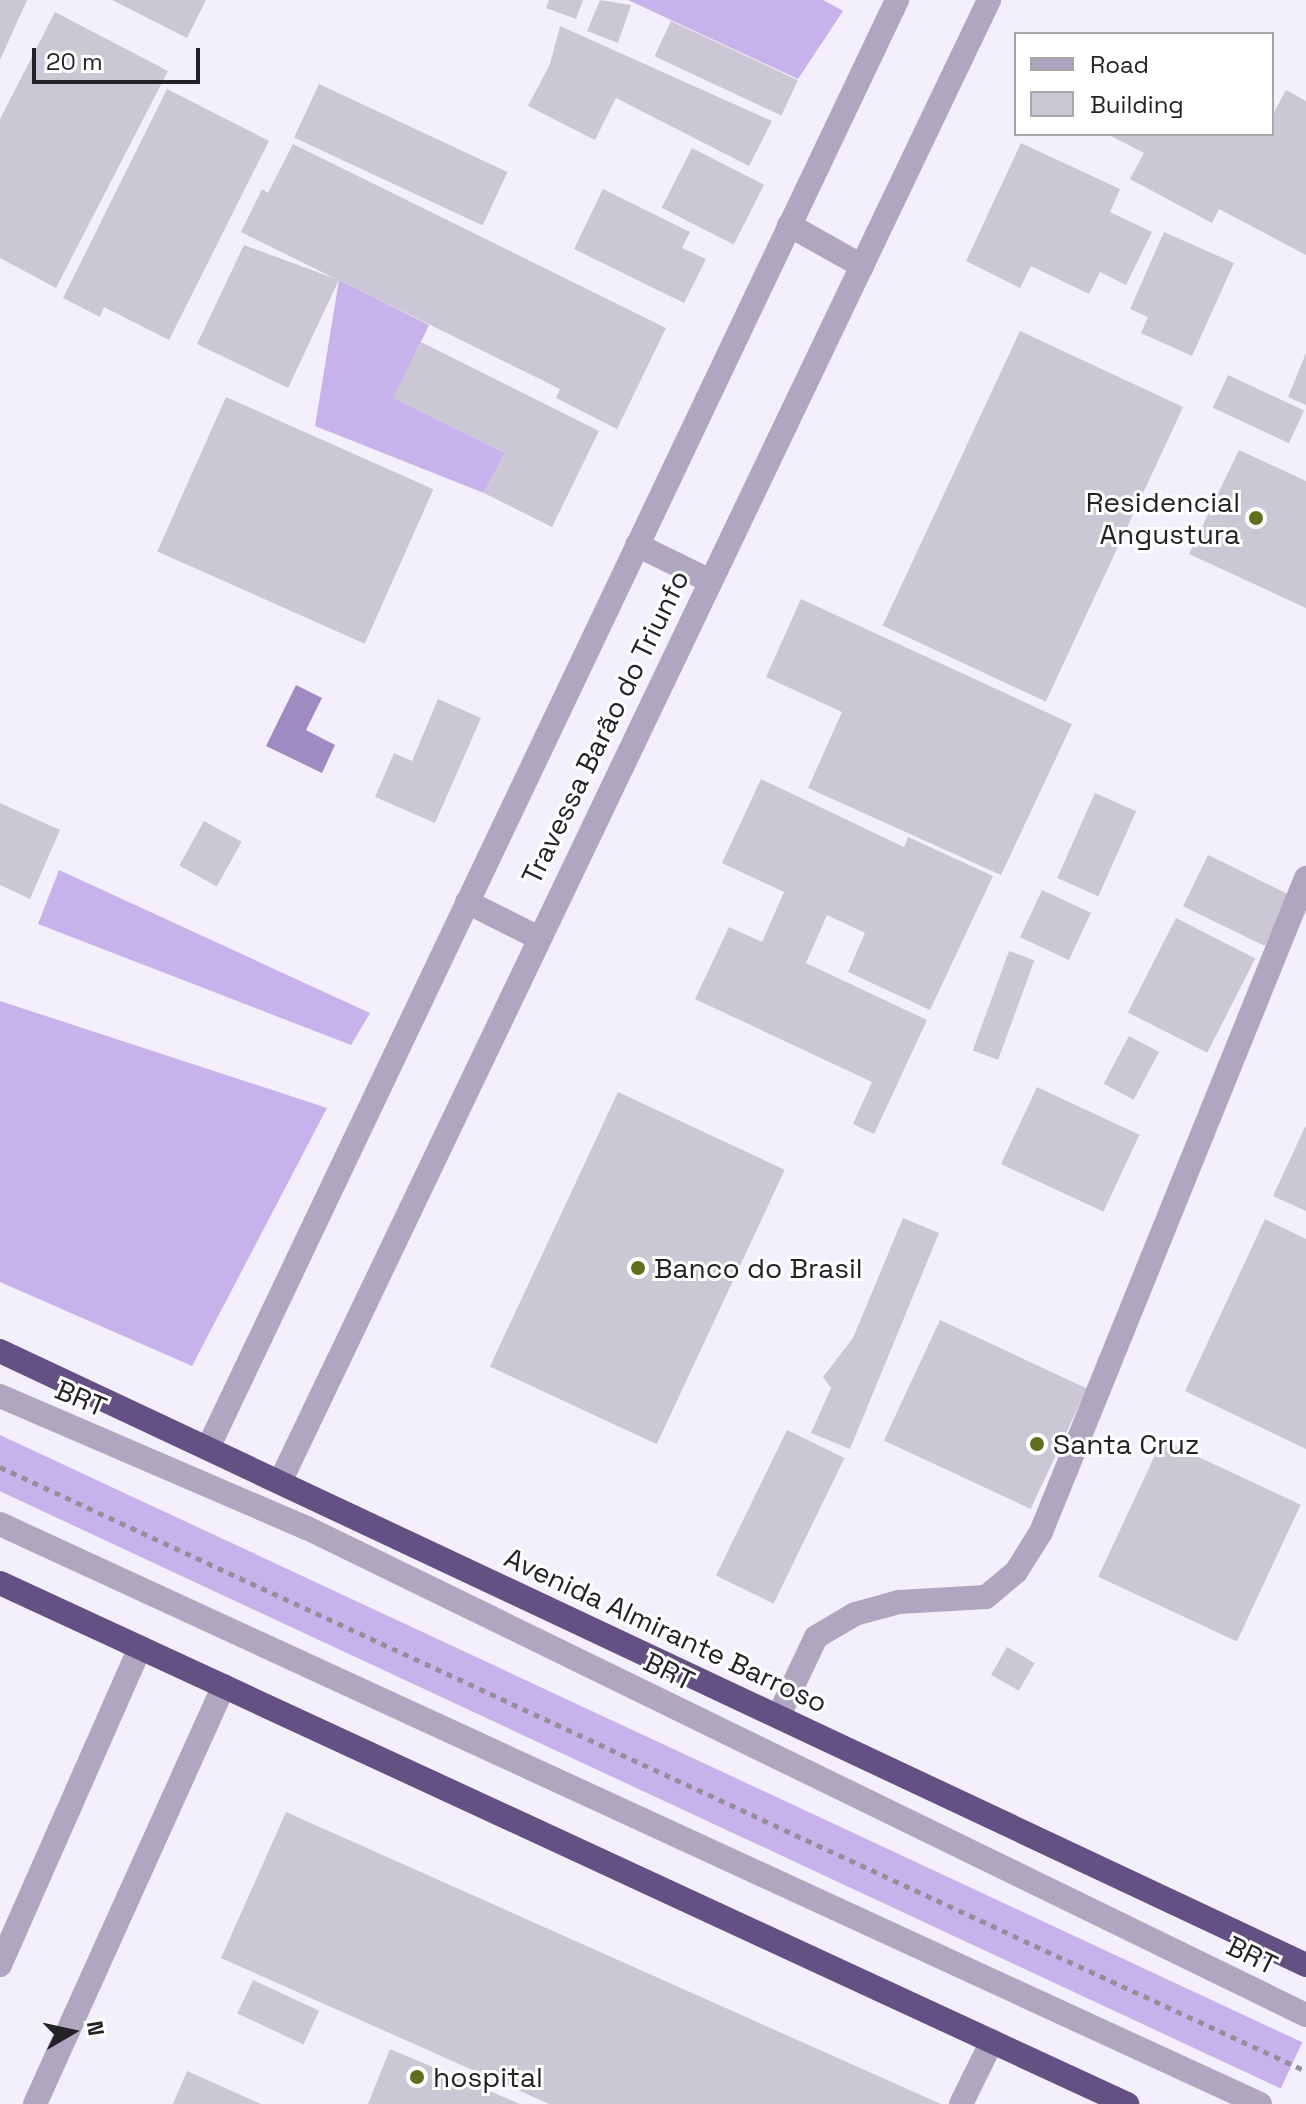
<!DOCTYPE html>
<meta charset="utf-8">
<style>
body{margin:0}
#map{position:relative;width:1306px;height:2104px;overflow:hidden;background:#f4effc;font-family:"Space Grotesk",sans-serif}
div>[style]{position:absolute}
.forest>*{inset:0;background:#c7b2ec;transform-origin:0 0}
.water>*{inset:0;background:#9f8bc2}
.building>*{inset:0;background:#cbc7d4;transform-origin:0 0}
.path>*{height:5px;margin-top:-2.5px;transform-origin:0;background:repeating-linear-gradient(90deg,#928f98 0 6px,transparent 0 12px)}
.minor>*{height:24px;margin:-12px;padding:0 12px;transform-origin:12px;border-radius:12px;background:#afa6c0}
.highway>*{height:24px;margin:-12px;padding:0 12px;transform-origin:12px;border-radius:12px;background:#645083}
.dots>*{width:22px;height:22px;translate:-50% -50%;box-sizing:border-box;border:4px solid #fff;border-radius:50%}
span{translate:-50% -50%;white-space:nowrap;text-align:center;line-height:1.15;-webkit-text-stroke:6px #fff;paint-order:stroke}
.poi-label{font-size:28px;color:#242227}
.right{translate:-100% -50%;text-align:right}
.left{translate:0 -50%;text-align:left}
.street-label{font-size:28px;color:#242227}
.legend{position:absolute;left:1014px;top:32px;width:260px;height:104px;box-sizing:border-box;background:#fff;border:2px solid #a7a7a9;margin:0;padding:10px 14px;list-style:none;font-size:24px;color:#242227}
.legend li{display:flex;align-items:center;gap:16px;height:40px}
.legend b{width:40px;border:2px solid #a7a7a9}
.north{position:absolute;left:32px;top:1992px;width:80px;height:80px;-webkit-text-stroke:6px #fff;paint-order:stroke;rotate:81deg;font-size:22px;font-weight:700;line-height:32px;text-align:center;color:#242227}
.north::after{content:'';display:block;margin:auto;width:28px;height:36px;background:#242227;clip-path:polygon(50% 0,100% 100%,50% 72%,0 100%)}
.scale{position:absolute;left:32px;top:48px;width:168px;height:36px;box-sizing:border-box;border:4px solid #242227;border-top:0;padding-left:10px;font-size:24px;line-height:28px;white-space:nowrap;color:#242227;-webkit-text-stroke:6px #fff;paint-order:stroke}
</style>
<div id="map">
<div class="forest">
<i style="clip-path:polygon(628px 0,823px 0,843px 11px,798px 79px)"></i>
<i style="clip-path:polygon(339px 280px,429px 325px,394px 398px,505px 453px,484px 493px,315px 426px)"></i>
<i style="clip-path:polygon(59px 870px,370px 1013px,351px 1045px,38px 924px)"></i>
<i style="clip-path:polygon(0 1001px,327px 1108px,192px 1366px,0 1282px)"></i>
<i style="left:0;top:1435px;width:1437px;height:51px;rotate:25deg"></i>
</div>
<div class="water">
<i style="clip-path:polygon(296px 685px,322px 698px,306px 730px,335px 745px,322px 773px,266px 746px)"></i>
</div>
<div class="building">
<i style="clip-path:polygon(0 0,27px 0,0 60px)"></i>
<i style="clip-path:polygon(112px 0,206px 0,187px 38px)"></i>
<i style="clip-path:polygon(549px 0,583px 0,576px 19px,546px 8px)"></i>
<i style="clip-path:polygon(600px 0,631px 5px,618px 43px,587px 31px)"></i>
<i style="clip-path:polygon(55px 12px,168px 71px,56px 288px,0 258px,0 119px)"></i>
<i style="left:671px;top:21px;width:140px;height:39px;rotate:25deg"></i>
<i style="clip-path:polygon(560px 26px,772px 121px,749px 166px,616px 98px,595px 140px,528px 106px,550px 64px)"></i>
<i style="left:319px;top:84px;width:208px;height:59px;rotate:25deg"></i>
<i style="clip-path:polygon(167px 89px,269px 141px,169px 340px,104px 307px,100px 317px,63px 298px)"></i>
<i style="clip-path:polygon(1286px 90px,1306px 101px,1306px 255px,1219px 209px,1212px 223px,1130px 179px,1144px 153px,1107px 134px,1272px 134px,1272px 116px)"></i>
<i style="clip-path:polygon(1021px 143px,1120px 189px,1110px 212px,1152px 232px,1126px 285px,1100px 272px,1089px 294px,1031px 266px,1020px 288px,966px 261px)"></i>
<i style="clip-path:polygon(293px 144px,666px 328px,617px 429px,556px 398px,560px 389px,339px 280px,288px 388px,197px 344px,244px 245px,336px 279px,241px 232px,262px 189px,268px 193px)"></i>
<i style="left:692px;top:148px;width:81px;height:67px;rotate:27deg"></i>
<i style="clip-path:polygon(603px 189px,690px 232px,682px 248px,706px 259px,684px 303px,574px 249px)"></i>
<i style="clip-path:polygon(1164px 232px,1234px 263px,1192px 356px,1141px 333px,1148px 317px,1130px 309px)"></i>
<i style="left:1020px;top:331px;width:180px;height:325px;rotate:25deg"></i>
<i style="clip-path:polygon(421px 342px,599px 431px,552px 527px,484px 493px,505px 453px,393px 398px)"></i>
<i style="clip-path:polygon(1306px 353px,1306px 405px,1288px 397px)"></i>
<i style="left:1228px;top:375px;width:84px;height:36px;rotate:25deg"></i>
<i style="left:226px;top:397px;width:227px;height:169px;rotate:24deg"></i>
<i style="clip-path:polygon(1239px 450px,1306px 481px,1306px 608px,1189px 554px)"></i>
<i style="clip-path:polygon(801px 599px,1072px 724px,1001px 875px,808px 788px,842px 712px,766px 677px)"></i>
<i style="clip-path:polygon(438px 699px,481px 718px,435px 823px,375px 797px,394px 753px,412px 761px)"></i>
<i style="clip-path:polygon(761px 779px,904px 847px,908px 837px,993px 876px,930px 1010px,848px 972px,865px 933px,827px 915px,806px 963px,927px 1020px,874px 1134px,853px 1124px,872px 1082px,695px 999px,729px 927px,762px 942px,784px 892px,722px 863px)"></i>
<i style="left:1095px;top:793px;width:45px;height:93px;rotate:24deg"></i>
<i style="clip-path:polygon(0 803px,60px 830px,30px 899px,0 885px)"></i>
<i style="left:204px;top:821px;width:43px;height:51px;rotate:29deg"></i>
<i style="left:1208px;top:855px;width:91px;height:57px;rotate:26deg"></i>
<i style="left:1042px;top:890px;width:54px;height:52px;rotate:25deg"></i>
<i style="left:1176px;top:918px;width:89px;height:106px;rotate:27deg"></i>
<i style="left:1009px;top:951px;width:27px;height:106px;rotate:20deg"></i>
<i style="left:1129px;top:1036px;width:34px;height:54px;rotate:28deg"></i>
<i style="left:1037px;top:1087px;width:113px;height:85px;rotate:25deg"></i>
<i style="left:618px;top:1092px;width:184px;height:303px;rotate:25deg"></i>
<i style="clip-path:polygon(1306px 1125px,1306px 1211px,1273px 1196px)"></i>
<i style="clip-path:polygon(903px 1218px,939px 1233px,850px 1449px,811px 1433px,831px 1388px,823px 1377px,853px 1338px)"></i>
<i style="clip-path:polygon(1265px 1219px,1306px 1239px,1306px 1449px,1185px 1391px)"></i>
<i style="left:940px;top:1320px;width:162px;height:133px;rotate:25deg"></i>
<i style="left:787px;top:1430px;width:64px;height:162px;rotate:26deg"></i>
<i style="left:1162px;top:1440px;width:153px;height:151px;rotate:25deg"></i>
<i style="left:1007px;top:1647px;width:32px;height:32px;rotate:30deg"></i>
<i style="clip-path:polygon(286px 1812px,941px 2104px,549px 2104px,221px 1958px)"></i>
<i style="left:253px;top:1980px;width:73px;height:37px;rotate:25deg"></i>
<i style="clip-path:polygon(390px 2049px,520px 2104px,368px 2104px)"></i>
<i style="clip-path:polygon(187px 2071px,261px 2104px,173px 2104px)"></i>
</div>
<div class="path">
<i style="left:0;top:1467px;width:1439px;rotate:24.82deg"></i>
</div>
<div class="minor">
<i style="left:789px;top:225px;width:84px;rotate:29.3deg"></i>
<i style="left:637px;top:545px;width:79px;rotate:26.2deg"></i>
<i style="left:467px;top:902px;width:78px;rotate:26.6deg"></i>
<i style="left:0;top:1396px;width:334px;rotate:23.3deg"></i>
<i style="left:307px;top:1528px;width:1111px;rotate:25.99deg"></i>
<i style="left:208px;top:1448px;width:1604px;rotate:-64.55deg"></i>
<i style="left:280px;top:1482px;width:1643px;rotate:-64.43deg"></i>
<i style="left:0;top:1524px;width:1387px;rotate:24.72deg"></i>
<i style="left:779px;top:1715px;width:86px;rotate:-64.6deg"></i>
<i style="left:816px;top:1637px;width:45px;rotate:-30.5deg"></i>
<i style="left:855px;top:1614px;width:46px;rotate:-15.3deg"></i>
<i style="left:899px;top:1602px;width:87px;rotate:-3.3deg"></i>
<i style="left:986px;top:1597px;width:39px;rotate:-40deg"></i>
<i style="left:1016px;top:1572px;width:47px;rotate:-58deg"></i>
<i style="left:1041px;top:1532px;width:706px;rotate:-67.94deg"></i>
<i style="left:0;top:1965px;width:347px;rotate:-66.2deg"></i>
<i style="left:35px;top:2104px;width:459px;rotate:-65.7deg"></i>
<i style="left:961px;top:2104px;width:70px;rotate:-63.8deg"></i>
</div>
<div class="highway">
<i style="left:0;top:1351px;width:1443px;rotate:25.18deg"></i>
<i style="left:0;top:1583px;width:1242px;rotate:24.81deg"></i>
</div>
<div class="dots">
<i style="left:1256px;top:518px;background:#5e701e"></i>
<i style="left:638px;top:1268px;background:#5e701e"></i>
<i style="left:1037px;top:1444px;background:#5e701e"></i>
<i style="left:417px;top:2077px;background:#5e701e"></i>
</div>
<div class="poi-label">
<span class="right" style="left:1240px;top:518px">Residencial<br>Angustura</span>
<span class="left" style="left:654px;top:1268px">Banco do Brasil</span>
<span class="left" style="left:1053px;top:1444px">Santa Cruz</span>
<span class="left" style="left:433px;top:2077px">hospital</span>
</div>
<div class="street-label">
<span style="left:605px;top:727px;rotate:-64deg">Travessa Barão do Triunfo</span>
<span style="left:81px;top:1398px;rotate:23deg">BRT</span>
<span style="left:666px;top:1630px;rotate:25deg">Avenida Almirante Barroso</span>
<span style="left:669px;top:1671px;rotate:26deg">BRT</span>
<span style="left:1252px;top:1955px;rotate:26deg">BRT</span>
</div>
<ul class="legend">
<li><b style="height:10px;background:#afa6c0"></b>Road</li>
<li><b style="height:22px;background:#cbc7d4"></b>Building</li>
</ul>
<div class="north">N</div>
<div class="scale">20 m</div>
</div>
